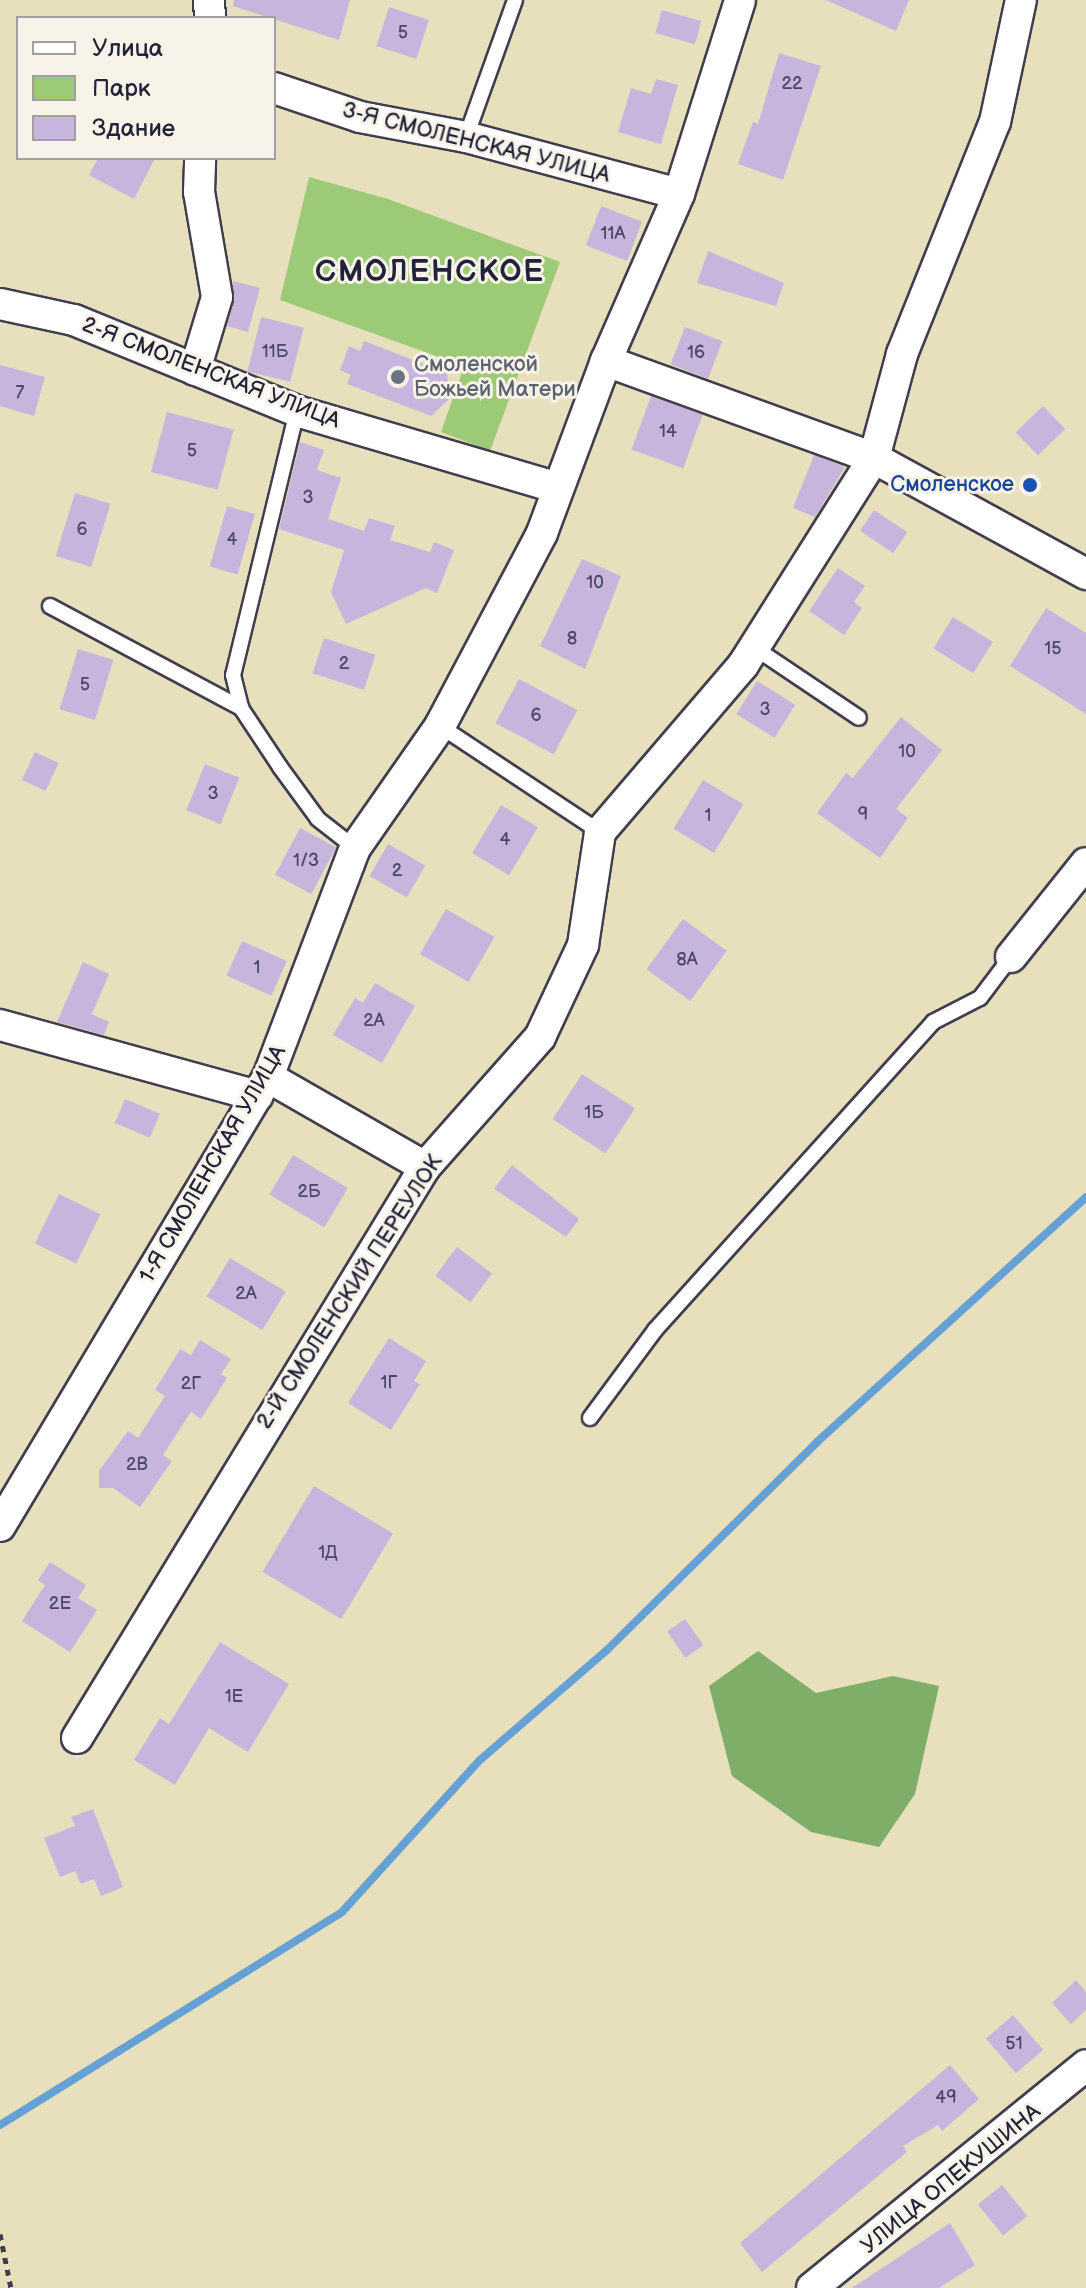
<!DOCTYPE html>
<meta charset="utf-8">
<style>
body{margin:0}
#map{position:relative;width:1086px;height:2288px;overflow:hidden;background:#e8e0bc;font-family:"Balsamiq Sans",sans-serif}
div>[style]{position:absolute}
.green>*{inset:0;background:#9dca77}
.forest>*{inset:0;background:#7eae68}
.stream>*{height:8px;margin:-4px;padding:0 4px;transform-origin:4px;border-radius:4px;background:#65a1d5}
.building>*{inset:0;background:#c7b5de;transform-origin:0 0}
.path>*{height:5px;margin-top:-2.5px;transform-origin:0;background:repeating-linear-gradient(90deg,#403e4e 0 6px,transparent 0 12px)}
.roads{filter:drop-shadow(2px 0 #403e4e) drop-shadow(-2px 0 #403e4e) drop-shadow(0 2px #403e4e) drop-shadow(0 -2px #403e4e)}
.service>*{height:14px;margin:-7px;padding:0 7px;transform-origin:7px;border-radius:7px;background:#fff}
.minor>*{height:30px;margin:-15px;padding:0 15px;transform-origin:15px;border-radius:15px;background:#fff}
.dots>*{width:22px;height:22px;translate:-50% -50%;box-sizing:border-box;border:4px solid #f7f3e8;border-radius:50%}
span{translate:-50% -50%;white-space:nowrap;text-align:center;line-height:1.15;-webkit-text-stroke:6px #f7f3e8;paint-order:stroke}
.number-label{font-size:18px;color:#4b4764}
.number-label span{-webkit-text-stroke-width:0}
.street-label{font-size:22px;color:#22223b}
.worship-label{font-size:22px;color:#5b616d}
.left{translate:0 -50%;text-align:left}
.transit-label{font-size:22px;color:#164399}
.right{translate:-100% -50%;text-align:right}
.district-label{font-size:30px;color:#22223b;font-weight:700;letter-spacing:2px}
.legend{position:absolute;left:16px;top:16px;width:260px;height:144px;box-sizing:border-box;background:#f7f3e8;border:2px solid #a29fa3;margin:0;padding:10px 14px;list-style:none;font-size:24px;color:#22223b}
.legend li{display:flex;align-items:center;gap:16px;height:40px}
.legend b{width:40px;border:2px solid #a29fa3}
</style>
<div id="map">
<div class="green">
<i style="clip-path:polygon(309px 177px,388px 199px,560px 262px,490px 451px,441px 432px,464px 366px,280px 300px)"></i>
</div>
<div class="forest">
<i style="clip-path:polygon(758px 1651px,816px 1693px,893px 1676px,939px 1686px,915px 1794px,879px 1847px,811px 1832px,732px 1776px,709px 1686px)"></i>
</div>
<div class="stream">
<i style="left:0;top:2125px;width:403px;rotate:-31.9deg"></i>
<i style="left:342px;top:1912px;width:205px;rotate:-47.8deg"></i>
<i style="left:480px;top:1760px;width:168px;rotate:-40.9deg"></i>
<i style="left:607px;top:1650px;width:296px;rotate:-44.7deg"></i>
<i style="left:817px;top:1442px;width:364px;rotate:-42.3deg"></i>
</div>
<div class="building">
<i style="clip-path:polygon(234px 0,350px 0,339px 40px,233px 6px)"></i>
<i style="clip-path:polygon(826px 0,909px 0,896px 31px)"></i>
<i style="left:389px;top:7px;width:42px;height:41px;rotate:18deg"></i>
<i style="left:662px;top:10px;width:41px;height:24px;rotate:16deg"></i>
<i style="clip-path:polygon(779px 53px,821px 66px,783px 180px,738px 164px,753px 122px,758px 124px)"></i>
<i style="clip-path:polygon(656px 79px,678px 85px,661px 144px,618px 132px,631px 88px,651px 94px)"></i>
<i style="clip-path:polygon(98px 158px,155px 158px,134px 199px,89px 175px)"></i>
<i style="left:601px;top:206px;width:44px;height:42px;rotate:21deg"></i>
<i style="clip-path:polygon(708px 251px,784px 283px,776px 306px,697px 283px)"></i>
<i style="clip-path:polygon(233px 281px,260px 288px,248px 332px,227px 326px,234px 302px)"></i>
<i style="left:261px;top:317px;width:44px;height:56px;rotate:14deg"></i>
<i style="left:685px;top:327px;width:40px;height:40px;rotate:21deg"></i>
<i style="clip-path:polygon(364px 341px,447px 373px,450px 398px,431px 416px,347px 384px,351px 375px,340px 370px,349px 346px,360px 351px)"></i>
<i style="clip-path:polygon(0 365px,45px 377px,34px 416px,0 406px)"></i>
<i style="left:651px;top:396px;width:55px;height:57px;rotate:20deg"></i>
<i style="left:1043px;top:406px;width:32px;height:38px;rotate:46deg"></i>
<i style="left:167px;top:412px;width:69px;height:62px;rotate:15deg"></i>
<i style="clip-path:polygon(300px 442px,324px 450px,317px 470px,341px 478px,328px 519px,364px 531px,369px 518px,395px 526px,390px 540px,430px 552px,434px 542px,454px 550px,437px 593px,426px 588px,346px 624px,331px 592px,344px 550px,279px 529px)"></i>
<i style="clip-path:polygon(814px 455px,845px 467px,815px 517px,793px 508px)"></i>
<i style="left:75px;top:493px;width:37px;height:66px;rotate:17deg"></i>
<i style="left:227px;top:506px;width:29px;height:63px;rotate:16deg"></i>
<i style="left:874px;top:510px;width:40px;height:25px;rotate:34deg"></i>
<i style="clip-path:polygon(582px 559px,621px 576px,585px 669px,540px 646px)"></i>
<i style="clip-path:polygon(838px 568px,865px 586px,854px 602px,862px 608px,844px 635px,809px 611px)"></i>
<i style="clip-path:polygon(1046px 608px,1086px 633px,1086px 714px,1010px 666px)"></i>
<i style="left:953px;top:617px;width:47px;height:37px;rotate:32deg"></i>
<i style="left:324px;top:638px;width:54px;height:37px;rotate:18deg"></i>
<i style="left:78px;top:649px;width:37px;height:63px;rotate:17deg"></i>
<i style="left:519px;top:679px;width:66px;height:50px;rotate:28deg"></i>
<i style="left:757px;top:681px;width:45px;height:39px;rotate:32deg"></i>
<i style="clip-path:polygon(901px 717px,942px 750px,896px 809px,908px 818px,880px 858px,817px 813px,846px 773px,853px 778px)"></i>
<i style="left:35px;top:752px;width:26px;height:31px;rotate:25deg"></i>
<i style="left:205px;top:764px;width:37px;height:50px;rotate:22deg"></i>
<i style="left:703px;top:780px;width:47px;height:57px;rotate:31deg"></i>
<i style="left:501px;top:805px;width:43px;height:56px;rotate:31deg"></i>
<i style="left:300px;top:828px;width:41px;height:53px;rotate:28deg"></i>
<i style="left:388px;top:844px;width:43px;height:37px;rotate:30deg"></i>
<i style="left:446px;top:909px;width:56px;height:52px;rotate:30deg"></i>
<i style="left:683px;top:919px;width:54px;height:62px;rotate:36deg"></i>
<i style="left:242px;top:941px;width:49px;height:38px;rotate:24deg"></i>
<i style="clip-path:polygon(83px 962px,109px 974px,92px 1014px,109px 1022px,104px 1035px,57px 1022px)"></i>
<i style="clip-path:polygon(375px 983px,415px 1006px,382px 1063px,333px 1035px,355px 998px,363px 1003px)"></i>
<i style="left:582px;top:1074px;width:63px;height:54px;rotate:33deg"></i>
<i style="left:125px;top:1099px;width:38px;height:26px;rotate:23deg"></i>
<i style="left:293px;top:1155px;width:64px;height:46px;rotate:31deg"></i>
<i style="clip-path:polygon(512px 1165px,579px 1219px,566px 1237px,494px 1189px)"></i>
<i style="left:59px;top:1194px;width:46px;height:55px;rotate:26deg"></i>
<i style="left:457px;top:1247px;width:44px;height:36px;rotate:37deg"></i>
<i style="left:230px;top:1258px;width:65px;height:45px;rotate:31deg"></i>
<i style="clip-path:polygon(389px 1338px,426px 1361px,414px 1381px,420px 1384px,391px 1430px,348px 1403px)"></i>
<i style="clip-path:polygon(200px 1340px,231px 1359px,221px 1374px,227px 1378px,201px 1419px,191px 1412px,163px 1455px,172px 1461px,140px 1507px,113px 1488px,99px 1488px,99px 1471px,128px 1431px,138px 1438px,165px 1396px,155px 1390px,180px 1349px,191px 1355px)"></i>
<i style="left:314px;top:1486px;width:92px;height:100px;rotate:31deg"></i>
<i style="clip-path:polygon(50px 1562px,86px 1585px,78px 1598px,97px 1610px,70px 1652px,22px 1621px,45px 1585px,38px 1580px)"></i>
<i style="left:685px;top:1619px;width:32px;height:22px;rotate:55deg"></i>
<i style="clip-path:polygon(220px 1642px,289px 1684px,248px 1752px,209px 1728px,175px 1785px,134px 1760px,160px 1718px,169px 1724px)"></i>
<i style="clip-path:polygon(93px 1809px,123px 1887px,101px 1896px,94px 1879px,81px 1884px,75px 1871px,60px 1877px,44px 1838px,75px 1826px,71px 1817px)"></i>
<i style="clip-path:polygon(1076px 1980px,1086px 1992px,1086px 2010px,1071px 2024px,1052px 2003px)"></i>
<i style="left:1013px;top:2015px;width:46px;height:36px;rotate:49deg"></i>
<i style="clip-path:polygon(950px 2065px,979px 2099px,942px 2131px,938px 2125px,903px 2146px,907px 2152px,762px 2272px,740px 2243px)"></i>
<i style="left:1002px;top:2185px;width:40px;height:31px;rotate:51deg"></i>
<i style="clip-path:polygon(950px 2223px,975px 2265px,939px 2288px,852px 2288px)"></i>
</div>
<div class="path">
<i style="left:0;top:2234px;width:55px;rotate:78.5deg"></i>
</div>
<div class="roads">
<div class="service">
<i style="left:466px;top:137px;width:145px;rotate:-70.3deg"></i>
<i style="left:297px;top:411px;width:272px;rotate:103.6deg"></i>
<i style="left:233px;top:675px;width:34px;rotate:76deg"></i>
<i style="left:241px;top:708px;width:71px;rotate:56.5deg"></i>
<i style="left:280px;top:767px;width:64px;rotate:53.8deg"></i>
<i style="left:318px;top:819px;width:47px;rotate:38.1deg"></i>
<i style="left:50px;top:606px;width:217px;rotate:28.1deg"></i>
<i style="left:755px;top:648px;width:125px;rotate:33.9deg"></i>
<i style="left:440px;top:726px;width:192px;rotate:33.5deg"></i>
<i style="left:590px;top:1418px;width:109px;rotate:-53.5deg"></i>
<i style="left:655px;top:1330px;width:415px;rotate:-47.9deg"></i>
<i style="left:933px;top:1022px;width:53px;rotate:-27.1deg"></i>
<i style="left:980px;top:998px;width:51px;rotate:-52.9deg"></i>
</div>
<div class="minor">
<i style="left:209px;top:0;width:18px;rotate:87deg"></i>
<i style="left:274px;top:88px;width:91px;rotate:18.6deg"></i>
<i style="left:360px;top:117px;width:108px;rotate:10.7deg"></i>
<i style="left:466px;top:137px;width:220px;rotate:15deg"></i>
<i style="left:0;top:304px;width:76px;rotate:12.2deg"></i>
<i style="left:74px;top:320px;width:241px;rotate:22.2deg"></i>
<i style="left:297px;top:411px;width:272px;rotate:16.4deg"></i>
<i style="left:606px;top:361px;width:285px;rotate:19.9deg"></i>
<i style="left:874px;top:458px;width:242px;rotate:28.7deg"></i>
<i style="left:195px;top:370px;width:76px;rotate:-73.2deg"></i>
<i style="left:217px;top:297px;width:107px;rotate:-99.7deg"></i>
<i style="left:199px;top:192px;width:34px;rotate:-88deg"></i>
<i style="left:1011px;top:957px;width:120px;rotate:-51.4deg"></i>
<i style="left:0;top:1025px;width:267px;rotate:15.4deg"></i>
<i style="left:268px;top:1077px;width:181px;rotate:29.8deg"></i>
<i style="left:0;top:1526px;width:523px;rotate:-59.17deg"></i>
<i style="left:268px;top:1077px;width:245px;rotate:-69.2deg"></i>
<i style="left:355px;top:848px;width:149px;rotate:-55.1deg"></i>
<i style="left:440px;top:726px;width:218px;rotate:-62.1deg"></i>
<i style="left:542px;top:533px;width:184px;rotate:-69.6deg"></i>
<i style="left:606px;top:361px;width:182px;rotate:-66.4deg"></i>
<i style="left:679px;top:194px;width:203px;rotate:-72.5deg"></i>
<i style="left:77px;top:1738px;width:669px;rotate:-58.64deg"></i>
<i style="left:425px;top:1167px;width:174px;rotate:-48.5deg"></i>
<i style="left:540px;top:1037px;width:102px;rotate:-64.9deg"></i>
<i style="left:583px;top:945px;width:114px;rotate:-81.4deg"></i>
<i style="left:600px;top:832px;width:220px;rotate:-49.4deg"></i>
<i style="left:743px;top:665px;width:245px;rotate:-57.7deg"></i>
<i style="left:874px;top:458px;width:108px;rotate:-74.9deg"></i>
<i style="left:902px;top:354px;width:250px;rotate:-68.2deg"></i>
<i style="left:995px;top:122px;width:125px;rotate:-78deg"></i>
<i style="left:812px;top:2288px;width:353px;rotate:-39.1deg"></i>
</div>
</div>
<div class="dots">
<i style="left:398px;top:377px;background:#6b7280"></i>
<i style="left:1030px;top:485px;background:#1a4fb4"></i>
</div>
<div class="number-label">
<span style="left:403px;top:33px">5</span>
<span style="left:792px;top:84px">22</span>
<span style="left:613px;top:234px">11А</span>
<span style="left:275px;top:352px">11Б</span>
<span style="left:696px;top:353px">16</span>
<span style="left:20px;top:393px">7</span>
<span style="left:668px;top:432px">14</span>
<span style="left:192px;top:451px">5</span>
<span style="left:308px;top:498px">3</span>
<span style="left:82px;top:530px">6</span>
<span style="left:232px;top:540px">4</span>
<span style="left:595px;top:583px">10</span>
<span style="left:572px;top:639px">8</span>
<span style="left:1053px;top:649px">15</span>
<span style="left:344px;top:664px">2</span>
<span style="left:85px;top:685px">5</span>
<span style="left:765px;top:710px">3</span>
<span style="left:536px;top:716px">6</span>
<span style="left:907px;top:752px">10</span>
<span style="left:213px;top:794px">3</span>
<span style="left:863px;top:815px">9</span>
<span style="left:708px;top:816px">1</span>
<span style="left:505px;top:840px">4</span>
<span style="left:306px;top:861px">1/3</span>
<span style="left:397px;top:871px">2</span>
<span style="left:687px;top:960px">8А</span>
<span style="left:257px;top:968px">1</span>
<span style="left:374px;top:1021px">2А</span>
<span style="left:594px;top:1113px">1Б</span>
<span style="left:309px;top:1192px">2Б</span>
<span style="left:246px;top:1294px">2А</span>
<span style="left:389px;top:1383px">1Г</span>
<span style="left:191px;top:1384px">2Г</span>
<span style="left:137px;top:1465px">2В</span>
<span style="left:328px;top:1553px">1Д</span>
<span style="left:60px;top:1604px">2Е</span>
<span style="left:234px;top:1697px">1Е</span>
<span style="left:1014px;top:2044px">51</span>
<span style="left:946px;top:2098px">49</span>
</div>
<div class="street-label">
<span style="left:476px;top:143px;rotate:14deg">3-Я СМОЛЕНСКАЯ УЛИЦА</span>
<span style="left:211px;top:373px;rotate:21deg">2-Я СМОЛЕНСКАЯ УЛИЦА</span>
<span style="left:213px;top:1164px;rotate:-60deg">1-Я СМОЛЕНСКАЯ УЛИЦА</span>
<span style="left:350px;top:1292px;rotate:-57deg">2-Й СМОЛЕНСКИЙ ПЕРЕУЛОК</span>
<span style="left:951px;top:2179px;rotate:-39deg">УЛИЦА ОПЕКУШИНА</span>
</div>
<div class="worship-label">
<span class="left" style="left:414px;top:377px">Смоленской<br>Божьей Матери</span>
</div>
<div class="transit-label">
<span class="right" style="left:1014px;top:485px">Смоленское</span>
</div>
<div class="district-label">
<span style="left:430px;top:272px">СМОЛЕНСКОЕ</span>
</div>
<ul class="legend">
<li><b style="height:10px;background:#fff"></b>Улица</li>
<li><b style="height:22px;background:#9dca77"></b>Парк</li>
<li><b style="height:22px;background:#c7b5de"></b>Здание</li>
</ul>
</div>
